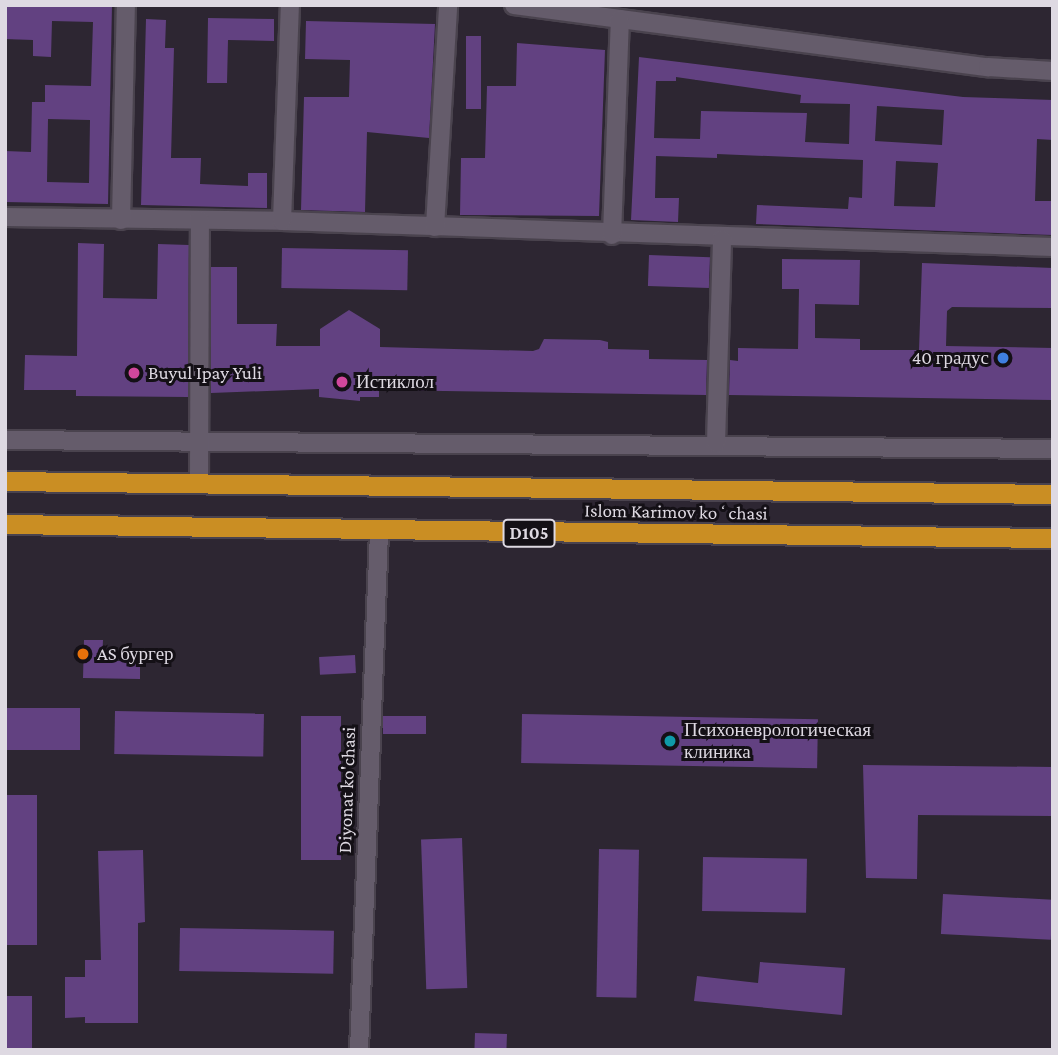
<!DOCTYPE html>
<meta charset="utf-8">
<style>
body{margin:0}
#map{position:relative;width:1058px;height:1055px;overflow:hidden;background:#2d2632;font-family:"Crimson Pro",serif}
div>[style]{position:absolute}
.building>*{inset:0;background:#624181;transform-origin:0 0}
.roads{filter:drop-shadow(2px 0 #4a434e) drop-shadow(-2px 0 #4a434e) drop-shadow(0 2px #4a434e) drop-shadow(0 -2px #4a434e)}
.minor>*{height:18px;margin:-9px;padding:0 9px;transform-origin:9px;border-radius:9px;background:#655c6b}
.trunk>*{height:19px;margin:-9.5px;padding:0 9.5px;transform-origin:9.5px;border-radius:9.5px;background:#ca8e23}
.dots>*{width:19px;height:19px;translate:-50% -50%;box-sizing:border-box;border:4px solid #141016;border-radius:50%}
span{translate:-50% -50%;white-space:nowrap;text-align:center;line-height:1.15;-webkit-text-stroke:6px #141016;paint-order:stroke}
.shield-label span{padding:2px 5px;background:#141016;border:2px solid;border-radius:5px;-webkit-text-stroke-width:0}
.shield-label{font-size:18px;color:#ded9e2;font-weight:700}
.poi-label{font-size:19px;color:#ded9e2}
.right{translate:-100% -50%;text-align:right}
.left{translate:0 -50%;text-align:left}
.street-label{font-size:19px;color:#ded9e2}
.frame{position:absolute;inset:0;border:7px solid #ded9e2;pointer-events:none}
</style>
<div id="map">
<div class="building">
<i style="clip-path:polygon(evenodd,5px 5px,112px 5px,108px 204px,5px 202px,5px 151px,31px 152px,32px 102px,45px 102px,45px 85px,91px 86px,93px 22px,52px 21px,51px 57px,33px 56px,33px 40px,5px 39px,5px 5px,48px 119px,90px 120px,89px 183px,47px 182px,48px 119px)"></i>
<i style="clip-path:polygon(208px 18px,274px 19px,274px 41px,228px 40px,227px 83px,207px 83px)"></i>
<i style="clip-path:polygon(146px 19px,166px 20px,165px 48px,174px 48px,171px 158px,201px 158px,200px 184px,248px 186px,248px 173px,267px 173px,267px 208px,141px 205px)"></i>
<i style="clip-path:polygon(306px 21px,435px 24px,429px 138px,367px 132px,365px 212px,301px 210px,304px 97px,349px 97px,350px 60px,305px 59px)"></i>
<i style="left:466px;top:36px;width:15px;height:73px"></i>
<i style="clip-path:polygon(517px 43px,605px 50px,599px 216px,460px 215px,461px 158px,485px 158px,487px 86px,516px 86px)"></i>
<i style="clip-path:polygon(evenodd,639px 57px,963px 97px,1053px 100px,1053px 140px,1037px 139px,1035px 201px,1053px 201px,1053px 235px,756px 224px,757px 205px,848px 209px,849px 197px,862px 198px,863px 160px,717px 154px,717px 158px,656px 156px,655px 198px,679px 198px,678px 222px,631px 220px,639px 57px,676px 77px,801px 95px,800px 103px,850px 104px,849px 144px,805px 142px,807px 113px,701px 111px,700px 139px,654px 138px,656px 81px,676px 81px,676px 77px,639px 57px,877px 106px,944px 110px,942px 145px,875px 141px,877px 106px,639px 57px,896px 161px,938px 163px,935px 207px,894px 206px,896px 161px)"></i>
<i style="clip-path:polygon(78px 243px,104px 244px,103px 298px,157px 299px,158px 244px,189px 245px,188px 397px,76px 396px,76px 390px,24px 390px,25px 355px,77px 356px)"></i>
<i style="left:282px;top:248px;width:126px;height:40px;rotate:1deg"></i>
<i style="left:649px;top:255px;width:61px;height:31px;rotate:2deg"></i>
<i style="clip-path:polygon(782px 259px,860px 260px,859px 305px,815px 304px,815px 338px,860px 339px,860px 350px,919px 350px,922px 263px,1053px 268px,1053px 308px,952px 307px,947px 311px,946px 346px,1053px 348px,1053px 400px,729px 395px,730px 360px,738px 361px,738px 348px,798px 349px,799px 289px,782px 289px)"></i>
<i style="clip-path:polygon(211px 267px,237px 267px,237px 324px,277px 324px,276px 346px,320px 346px,320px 329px,349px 310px,380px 329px,380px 347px,533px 351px,539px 349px,544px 339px,600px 340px,608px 342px,608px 349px,649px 350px,649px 359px,707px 360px,706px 395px,379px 390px,379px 397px,360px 397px,360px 401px,319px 397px,319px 389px,211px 393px)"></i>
<i style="clip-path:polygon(84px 640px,103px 640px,102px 661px,140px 661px,140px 679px,83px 678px)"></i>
<i style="left:355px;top:655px;width:18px;height:36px;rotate:87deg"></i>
<i style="left:5px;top:708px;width:75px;height:42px"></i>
<i style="left:115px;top:711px;width:149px;height:43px;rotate:1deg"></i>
<i style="left:522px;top:714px;width:296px;height:49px;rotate:1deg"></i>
<i style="left:301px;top:716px;width:40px;height:144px"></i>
<i style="left:383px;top:716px;width:43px;height:18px"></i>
<i style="clip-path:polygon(863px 765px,1053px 767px,1053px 816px,918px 815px,917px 879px,866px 878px)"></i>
<i style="left:5px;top:795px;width:32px;height:150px"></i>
<i style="left:462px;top:838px;width:150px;height:41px;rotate:88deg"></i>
<i style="left:599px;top:849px;width:40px;height:148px;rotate:1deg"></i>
<i style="clip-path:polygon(143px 850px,145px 922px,138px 923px,138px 1023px,85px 1023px,85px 1017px,65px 1018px,65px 977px,85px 977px,85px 960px,101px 960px,98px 851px)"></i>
<i style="left:703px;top:857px;width:104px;height:54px;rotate:1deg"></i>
<i style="left:943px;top:894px;width:110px;height:40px;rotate:3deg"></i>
<i style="left:180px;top:928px;width:154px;height:43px;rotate:1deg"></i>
<i style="clip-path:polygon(760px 962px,845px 968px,842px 1015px,694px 1001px,697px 976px,758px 983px)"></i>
<i style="left:5px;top:996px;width:27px;height:54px"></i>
<i style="left:475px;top:1033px;width:32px;height:17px;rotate:2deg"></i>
</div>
<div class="roads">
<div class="minor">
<i style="left:514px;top:5px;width:478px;rotate:7.5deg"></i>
<i style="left:988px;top:67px;width:65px;rotate:3.5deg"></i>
<i style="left:5px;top:217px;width:277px;rotate:0.8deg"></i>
<i style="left:282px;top:221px;width:771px;rotate:1.93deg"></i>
<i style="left:121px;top:220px;width:215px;rotate:-88.7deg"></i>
<i style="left:282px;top:221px;width:216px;rotate:-87.9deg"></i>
<i style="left:435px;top:227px;width:222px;rotate:-86.6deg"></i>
<i style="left:612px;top:235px;width:216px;rotate:-87.9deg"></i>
<i style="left:5px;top:440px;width:1048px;rotate:0.49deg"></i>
<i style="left:716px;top:443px;width:204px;rotate:-88.3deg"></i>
<i style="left:199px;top:482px;width:262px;rotate:-89.8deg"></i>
<i style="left:359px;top:1050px;width:518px;rotate:-87.79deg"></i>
</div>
<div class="trunk">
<i style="left:5px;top:481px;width:1048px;rotate:0.71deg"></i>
<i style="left:5px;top:524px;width:1048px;rotate:0.77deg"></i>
</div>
</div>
<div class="dots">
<i style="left:1003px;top:358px;background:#3f7fe0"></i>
<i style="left:134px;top:373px;background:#d1479c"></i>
<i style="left:342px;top:382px;background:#d1479c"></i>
<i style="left:83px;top:654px;background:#e8710a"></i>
<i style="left:670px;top:741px;background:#0f9aa8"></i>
</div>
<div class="shield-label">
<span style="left:529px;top:533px">D105</span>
</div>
<div class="poi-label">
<span class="right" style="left:989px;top:358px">40 градус</span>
<span class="left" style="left:148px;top:373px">Buyul Ipay Yuli</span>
<span class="left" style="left:356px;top:382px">Истиклол</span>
<span class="left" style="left:97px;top:654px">AS бургер</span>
<span class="left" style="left:684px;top:741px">Психоневрологическая<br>клиника</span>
</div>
<div class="street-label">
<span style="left:676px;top:512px;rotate:1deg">Islom Karimov koʻchasi</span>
<span style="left:347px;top:790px;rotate:-88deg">Diyonat ko'chasi</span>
</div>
<div class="frame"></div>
</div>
